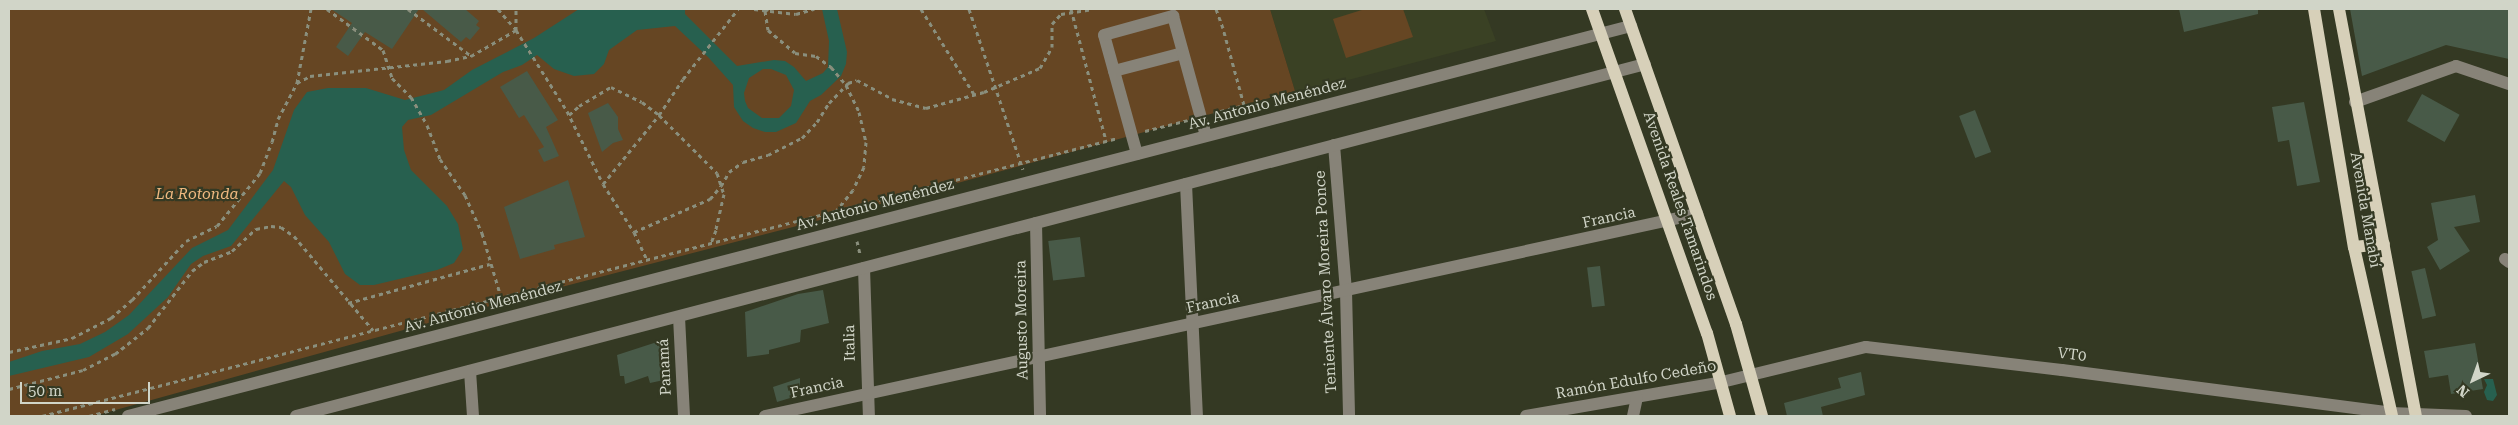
<!DOCTYPE html>
<meta charset="utf-8">
<style>
body{margin:0}
#map{position:relative;width:2518px;height:425px;overflow:hidden;background:#343923;font-family:"Roboto Serif",serif}
div>[style]{position:absolute}
.built>*{inset:0;background:#3a4124}
.green>*{inset:0;background:#664623}
.water>*{inset:0;background:#27604f}
.building>*{inset:0;background:#485a48;transform-origin:0 0}
.path>*{height:3px;margin-top:-1.5px;transform-origin:0;background:repeating-linear-gradient(90deg,#8a8f7d 0 4px,transparent 0 8px)}
.minor>*{height:12px;margin:-6px;padding:0 6px;transform-origin:6px;border-radius:6px;background:#878378}
.major>*{height:12px;margin:-6px;padding:0 6px;transform-origin:6px;border-radius:6px;background:#d7d0b9}
span{translate:-50% -50%;white-space:nowrap;text-align:center;line-height:1.15;-webkit-text-stroke:4.5px #343923;paint-order:stroke}
.street-label{font-size:15px;color:#d1d5c8}
.park-label{font-size:15px;color:#f0b980;font-style:italic}
.frame{position:absolute;inset:0;border:10px solid #d1d5c8;pointer-events:none}
.north{position:absolute;left:2448px;top:355px;width:50px;height:50px;-webkit-text-stroke:4px #343923;paint-order:stroke;rotate:222deg;font-size:14px;font-weight:700;line-height:20px;text-align:center;color:#d1d5c8}
.north::after{content:'';display:block;margin:auto;width:18px;height:22px;background:#d1d5c8;clip-path:polygon(50% 0,100% 100%,50% 72%,0 100%)}
.scale{position:absolute;left:20px;top:382px;width:130px;height:22px;box-sizing:border-box;border:2px solid #d1d5c8;border-top:0;padding-left:6px;font-size:15px;line-height:18px;white-space:nowrap;color:#d1d5c8;-webkit-text-stroke:4px #343923;paint-order:stroke}
</style>
<div id="map">
<div class="built">
<i style="clip-path:polygon(1270px 9px,1484px 9px,1496px 41px,1352px 79px,1295px 91px)"></i>
</div>
<div class="green">
<i style="clip-path:polygon(9px 9px,1270px 9px,1295px 91px,855px 211px,519px 298px,94px 416px,9px 416px)"></i>
<i style="clip-path:polygon(1365px 9px,1403px 9px,1413px 37px,1346px 58px,1333px 19px)"></i>
</div>
<div class="water">
<i style="clip-path:polygon(evenodd,579px 9px,685px 9px,685px 14px,737px 66px,774px 60px,785px 61px,794px 67px,806px 81px,823px 73px,828px 67px,829px 41px,822px 9px,837px 9px,847px 52px,846px 64px,841px 76px,821px 95px,810px 101px,796px 123px,776px 132px,765px 132px,753px 128px,743px 121px,734px 107px,733px 85px,708px 57px,675px 26px,637px 30px,609px 50px,604px 64px,594px 74px,574px 76px,554px 69px,537px 55px,522px 65px,503px 72px,431px 115px,408px 120px,402px 127px,404px 150px,411px 170px,447px 206px,458px 224px,463px 249px,454px 263px,437px 270px,374px 285px,360px 285px,345px 274px,329px 242px,305px 215px,291px 187px,284px 181px,231px 246px,203px 256px,191px 264px,168px 297px,128px 334px,89px 357px,9px 376px,9px 362px,42px 351px,80px 344px,105px 332px,129px 315px,192px 248px,228px 230px,273px 170px,294px 110px,307px 92px,328px 88px,366px 88px,405px 100px,444px 90px,472px 70px,534px 38px,579px 9px,763px 69px,771px 69px,786px 75px,794px 90px,791px 106px,779px 118px,762px 118px,748px 108px,745px 101px,744px 93px,749px 78px,763px 69px)"></i>
<i style="clip-path:polygon(2484px 379px,2493px 379px,2497px 395px,2493px 401px,2487px 400px,2484px 392px,2487px 385px)"></i>
</div>
<div class="building">
<i style="clip-path:polygon(331px 9px,419px 9px,392px 49px,365px 32px,348px 56px,336px 47px,352px 23px)"></i>
<i style="clip-path:polygon(422px 9px,465px 9px,479px 21px,476px 25px,480px 28px,470px 40px,466px 37px,461px 42px)"></i>
<i style="clip-path:polygon(2179px 9px,2258px 9px,2258px 14px,2184px 32px)"></i>
<i style="clip-path:polygon(2350px 9px,2509px 9px,2509px 59px,2446px 45px,2362px 76px)"></i>
<i style="clip-path:polygon(527px 71px,558px 120px,546px 127px,559px 156px,544px 162px,538px 150px,544px 147px,524px 115px,519px 118px,500px 87px)"></i>
<i style="left:2422px;top:94px;width:43px;height:31px;rotate:29deg"></i>
<i style="clip-path:polygon(2304px 102px,2320px 182px,2297px 186px,2289px 140px,2278px 142px,2272px 107px)"></i>
<i style="clip-path:polygon(608px 103px,618px 117px,618px 129px,623px 140px,613px 143px,602px 152px,588px 113px)"></i>
<i style="left:1975px;top:110px;width:45px;height:17px;rotate:69deg"></i>
<i style="clip-path:polygon(568px 180px,585px 237px,554px 245px,555px 249px,520px 259px,504px 207px)"></i>
<i style="clip-path:polygon(2475px 195px,2480px 222px,2454px 227px,2470px 251px,2440px 270px,2427px 247px,2438px 240px,2431px 203px)"></i>
<i style="left:1080px;top:237px;width:40px;height:32px;rotate:83deg"></i>
<i style="left:1600px;top:266px;width:40px;height:13px;rotate:83deg"></i>
<i style="left:2425px;top:268px;width:49px;height:14px;rotate:77deg"></i>
<i style="clip-path:polygon(823px 290px,829px 323px,801px 330px,800px 342px,769px 350px,769px 354px,747px 357px,745px 312px,798px 294px)"></i>
<i style="clip-path:polygon(657px 342px,657px 346px,663px 344px,664px 380px,650px 383px,648px 376px,625px 384px,624px 376px,620px 376px,617px 355px)"></i>
<i style="clip-path:polygon(2475px 343px,2483px 389px,2451px 394px,2448px 375px,2429px 378px,2424px 351px)"></i>
<i style="clip-path:polygon(1861px 372px,1865px 395px,1821px 407px,1823px 416px,1787px 416px,1784px 403px,1841px 388px,1838px 378px)"></i>
<i style="clip-path:polygon(800px 378px,800px 395px,777px 402px,773px 387px)"></i>
</div>
<div class="path">
<i style="left:327px;top:9px;width:69px;rotate:36.2deg"></i>
<i style="left:383px;top:50px;width:29px;rotate:72deg"></i>
<i style="left:392px;top:78px;width:27px;rotate:45deg"></i>
<i style="left:411px;top:97px;width:32px;rotate:60deg"></i>
<i style="left:427px;top:125px;width:36px;rotate:69deg"></i>
<i style="left:440px;top:159px;width:44px;rotate:55.2deg"></i>
<i style="left:465px;top:195px;width:42px;rotate:65.9deg"></i>
<i style="left:482px;top:233px;width:67px;rotate:73.5deg"></i>
<i style="left:408px;top:9px;width:77px;rotate:36.6deg"></i>
<i style="left:498px;top:9px;width:28px;rotate:49deg"></i>
<i style="left:516px;top:30px;width:96px;rotate:57.8deg"></i>
<i style="left:567px;top:111px;width:81px;rotate:63.7deg"></i>
<i style="left:603px;top:184px;width:57px;rotate:57.1deg"></i>
<i style="left:634px;top:232px;width:31px;rotate:65deg"></i>
<i style="left:754px;top:9px;width:42px;rotate:6.8deg"></i>
<i style="left:796px;top:14px;width:19px;rotate:-16deg"></i>
<i style="left:768px;top:9px;width:4px;rotate:146deg"></i>
<i style="left:765px;top:11px;width:19px;rotate:81deg"></i>
<i style="left:768px;top:30px;width:35px;rotate:40deg"></i>
<i style="left:795px;top:53px;width:21px;rotate:8deg"></i>
<i style="left:816px;top:56px;width:19px;rotate:36deg"></i>
<i style="left:831px;top:67px;width:23px;rotate:50deg"></i>
<i style="left:846px;top:85px;width:30px;rotate:64deg"></i>
<i style="left:859px;top:112px;width:31px;rotate:77deg"></i>
<i style="left:866px;top:142px;width:25px;rotate:95deg"></i>
<i style="left:864px;top:167px;width:25px;rotate:116deg"></i>
<i style="left:853px;top:190px;width:26px;rotate:129deg"></i>
<i style="left:921px;top:9px;width:100px;rotate:58.1deg"></i>
<i style="left:969px;top:9px;width:169px;rotate:71.4deg"></i>
<i style="left:1071px;top:9px;width:137px;rotate:75.1deg"></i>
<i style="left:297px;top:83px;width:75px;rotate:-79.3deg"></i>
<i style="left:1213px;top:113px;width:32px;rotate:-14deg"></i>
<i style="left:1244px;top:105px;width:80px;rotate:-105.3deg"></i>
<i style="left:1223px;top:28px;width:20px;rotate:-110deg"></i>
<i style="left:569px;top:115px;width:13px;rotate:-42deg"></i>
<i style="left:579px;top:106px;width:37px;rotate:-31deg"></i>
<i style="left:611px;top:87px;width:34px;rotate:26deg"></i>
<i style="left:642px;top:102px;width:21px;rotate:37deg"></i>
<i style="left:659px;top:115px;width:82px;rotate:45deg"></i>
<i style="left:717px;top:173px;width:22px;rotate:72deg"></i>
<i style="left:724px;top:194px;width:37px;rotate:103deg"></i>
<i style="left:716px;top:230px;width:14px;rotate:111deg"></i>
<i style="left:1145px;top:131px;width:44px;rotate:-14.3deg"></i>
<i style="left:603px;top:184px;width:89px;rotate:-50.9deg"></i>
<i style="left:659px;top:115px;width:43px;rotate:-56.3deg"></i>
<i style="left:683px;top:79px;width:89px;rotate:-51.8deg"></i>
<i style="left:634px;top:232px;width:83px;rotate:-23.5deg"></i>
<i style="left:710px;top:199px;width:17px;rotate:-50deg"></i>
<i style="left:721px;top:186px;width:16px;rotate:-60deg"></i>
<i style="left:729px;top:172px;width:17px;rotate:-36deg"></i>
<i style="left:743px;top:162px;width:26px;rotate:-16deg"></i>
<i style="left:768px;top:155px;width:38px;rotate:-27deg"></i>
<i style="left:802px;top:138px;width:22px;rotate:-47deg"></i>
<i style="left:817px;top:122px;width:22px;rotate:-58deg"></i>
<i style="left:829px;top:103px;width:28px;rotate:-46deg"></i>
<i style="left:848px;top:83px;width:9px;rotate:-18deg"></i>
<i style="left:857px;top:80px;width:40px;rotate:28deg"></i>
<i style="left:892px;top:99px;width:35px;rotate:15deg"></i>
<i style="left:926px;top:108px;width:60px;rotate:-15.4deg"></i>
<i style="left:984px;top:92px;width:61px;rotate:-23.2deg"></i>
<i style="left:1040px;top:68px;width:24px;rotate:-60deg"></i>
<i style="left:1052px;top:47px;width:23px;rotate:-90deg"></i>
<i style="left:1052px;top:24px;width:13px;rotate:-48deg"></i>
<i style="left:1061px;top:14px;width:31px;rotate:-9deg"></i>
<i style="left:857px;top:241px;width:13px;rotate:77deg"></i>
<i style="left:348px;top:303px;width:147px;rotate:-15.4deg"></i>
<i style="left:9px;top:352px;width:65px;rotate:-12.5deg"></i>
<i style="left:72px;top:338px;width:44px;rotate:-27.1deg"></i>
<i style="left:111px;top:318px;width:28px;rotate:-41deg"></i>
<i style="left:132px;top:300px;width:80px;rotate:-47.5deg"></i>
<i style="left:186px;top:241px;width:34px;rotate:-26deg"></i>
<i style="left:217px;top:226px;width:68px;rotate:-50.9deg"></i>
<i style="left:260px;top:173px;width:33px;rotate:-69deg"></i>
<i style="left:272px;top:142px;width:24px;rotate:-75deg"></i>
<i style="left:278px;top:119px;width:41px;rotate:-62.2deg"></i>
<i style="left:297px;top:83px;width:15px;rotate:-28deg"></i>
<i style="left:310px;top:76px;width:138px;rotate:-6.2deg"></i>
<i style="left:447px;top:61px;width:25px;rotate:-12deg"></i>
<i style="left:471px;top:56px;width:52px;rotate:-30deg"></i>
<i style="left:516px;top:30px;width:21px;rotate:-90deg"></i>
<i style="left:9px;top:389px;width:76px;rotate:-14.4deg"></i>
<i style="left:83px;top:370px;width:36px;rotate:-27deg"></i>
<i style="left:115px;top:354px;width:42px;rotate:-38.2deg"></i>
<i style="left:148px;top:328px;width:72px;rotate:-52.3deg"></i>
<i style="left:192px;top:271px;width:15px;rotate:-37deg"></i>
<i style="left:204px;top:262px;width:30px;rotate:-21deg"></i>
<i style="left:232px;top:251px;width:33px;rotate:-43deg"></i>
<i style="left:256px;top:229px;width:15px;rotate:-11deg"></i>
<i style="left:271px;top:226px;width:10px;rotate:6deg"></i>
<i style="left:281px;top:227px;width:16px;rotate:35deg"></i>
<i style="left:294px;top:236px;width:123px;rotate:50deg"></i>
<i style="left:42px;top:416px;width:1111px;rotate:-14.49deg"></i>
<i style="left:89px;top:416px;width:27px;rotate:-15deg"></i>
</div>
<div class="minor">
<i style="left:1114px;top:71px;width:71px;rotate:-14.6deg"></i>
<i style="left:2355px;top:102px;width:107px;rotate:-19.6deg"></i>
<i style="left:2456px;top:66px;width:56px;rotate:18.8deg"></i>
<i style="left:1334px;top:145px;width:146px;rotate:85.3deg"></i>
<i style="left:1346px;top:291px;width:125px;rotate:88.6deg"></i>
<i style="left:1137px;top:154px;width:123px;rotate:-105.5deg"></i>
<i style="left:1104px;top:35px;width:72px;rotate:-15.4deg"></i>
<i style="left:1173px;top:16px;width:124px;rotate:74.6deg"></i>
<i style="left:1186px;top:184px;width:232px;rotate:87.3deg"></i>
<i style="left:1036px;top:223px;width:193px;rotate:88.8deg"></i>
<i style="left:2505px;top:259px;width:5px;rotate:37deg"></i>
<i style="left:864px;top:268px;width:148px;rotate:88.1deg"></i>
<i style="left:679px;top:317px;width:99px;rotate:87.1deg"></i>
<i style="left:470px;top:371px;width:45px;rotate:86.2deg"></i>
<i style="left:128px;top:416px;width:1553px;rotate:-14.55deg"></i>
<i style="left:296px;top:416px;width:1394px;rotate:-14.62deg"></i>
<i style="left:765px;top:416px;width:954px;rotate:-12.23deg"></i>
<i style="left:1526px;top:416px;width:199px;rotate:-9.8deg"></i>
<i style="left:1722px;top:382px;width:148px;rotate:-13.7deg"></i>
<i style="left:1866px;top:347px;width:197px;rotate:6.7deg"></i>
<i style="left:2062px;top:370px;width:332px;rotate:7.4deg"></i>
<i style="left:2391px;top:413px;width:75px;rotate:2.3deg"></i>
<i style="left:1633px;top:416px;width:19px;rotate:-78deg"></i>
</div>
<div class="major">
<i style="left:1592px;top:9px;width:344px;rotate:70.5deg"></i>
<i style="left:1707px;top:333px;width:86px;rotate:74.5deg"></i>
<i style="left:1625px;top:9px;width:334px;rotate:70.6deg"></i>
<i style="left:1736px;top:324px;width:96px;rotate:74.2deg"></i>
<i style="left:2314px;top:9px;width:241px;rotate:80.5deg"></i>
<i style="left:2354px;top:247px;width:173px;rotate:77.3deg"></i>
<i style="left:2339px;top:9px;width:414px;rotate:79.3deg"></i>
<i style="left:2354px;top:247px;width:30px;rotate:-6deg"></i>
</div>
<div class="street-label">
<span style="left:1267px;top:104px;rotate:-15deg">Av. Antonio Menéndez</span>
<span style="left:875px;top:205px;rotate:-15deg">Av. Antonio Menéndez</span>
<span style="left:1680px;top:206px;rotate:71deg">Avenida Reales Tamarindos</span>
<span style="left:2365px;top:210px;rotate:80deg">Avenida Manabí</span>
<span style="left:1609px;top:218px;rotate:-12deg">Francia</span>
<span style="left:1326px;top:282px;rotate:-93deg">Teniente Álvaro Moreira Ponce</span>
<span style="left:1213px;top:303px;rotate:-12deg">Francia</span>
<span style="left:483px;top:307px;rotate:-15deg">Av. Antonio Menéndez</span>
<span style="left:1022px;top:320px;rotate:-91deg">Augusto Moreira</span>
<span style="left:850px;top:343px;rotate:-91deg">Italia</span>
<span style="left:2072px;top:355px;rotate:7deg">VT0</span>
<span style="left:665px;top:367px;rotate:-93deg">Panamá</span>
<span style="left:1636px;top:380px;rotate:-10deg">Ramón Edulfo Cedeño</span>
<span style="left:817px;top:388px;rotate:-12deg">Francia</span>
</div>
<div class="park-label">
<span style="left:197px;top:195px">La Rotonda</span>
</div>
<div class="frame"></div>
<div class="north">N</div>
<div class="scale">50 m</div>
</div>
